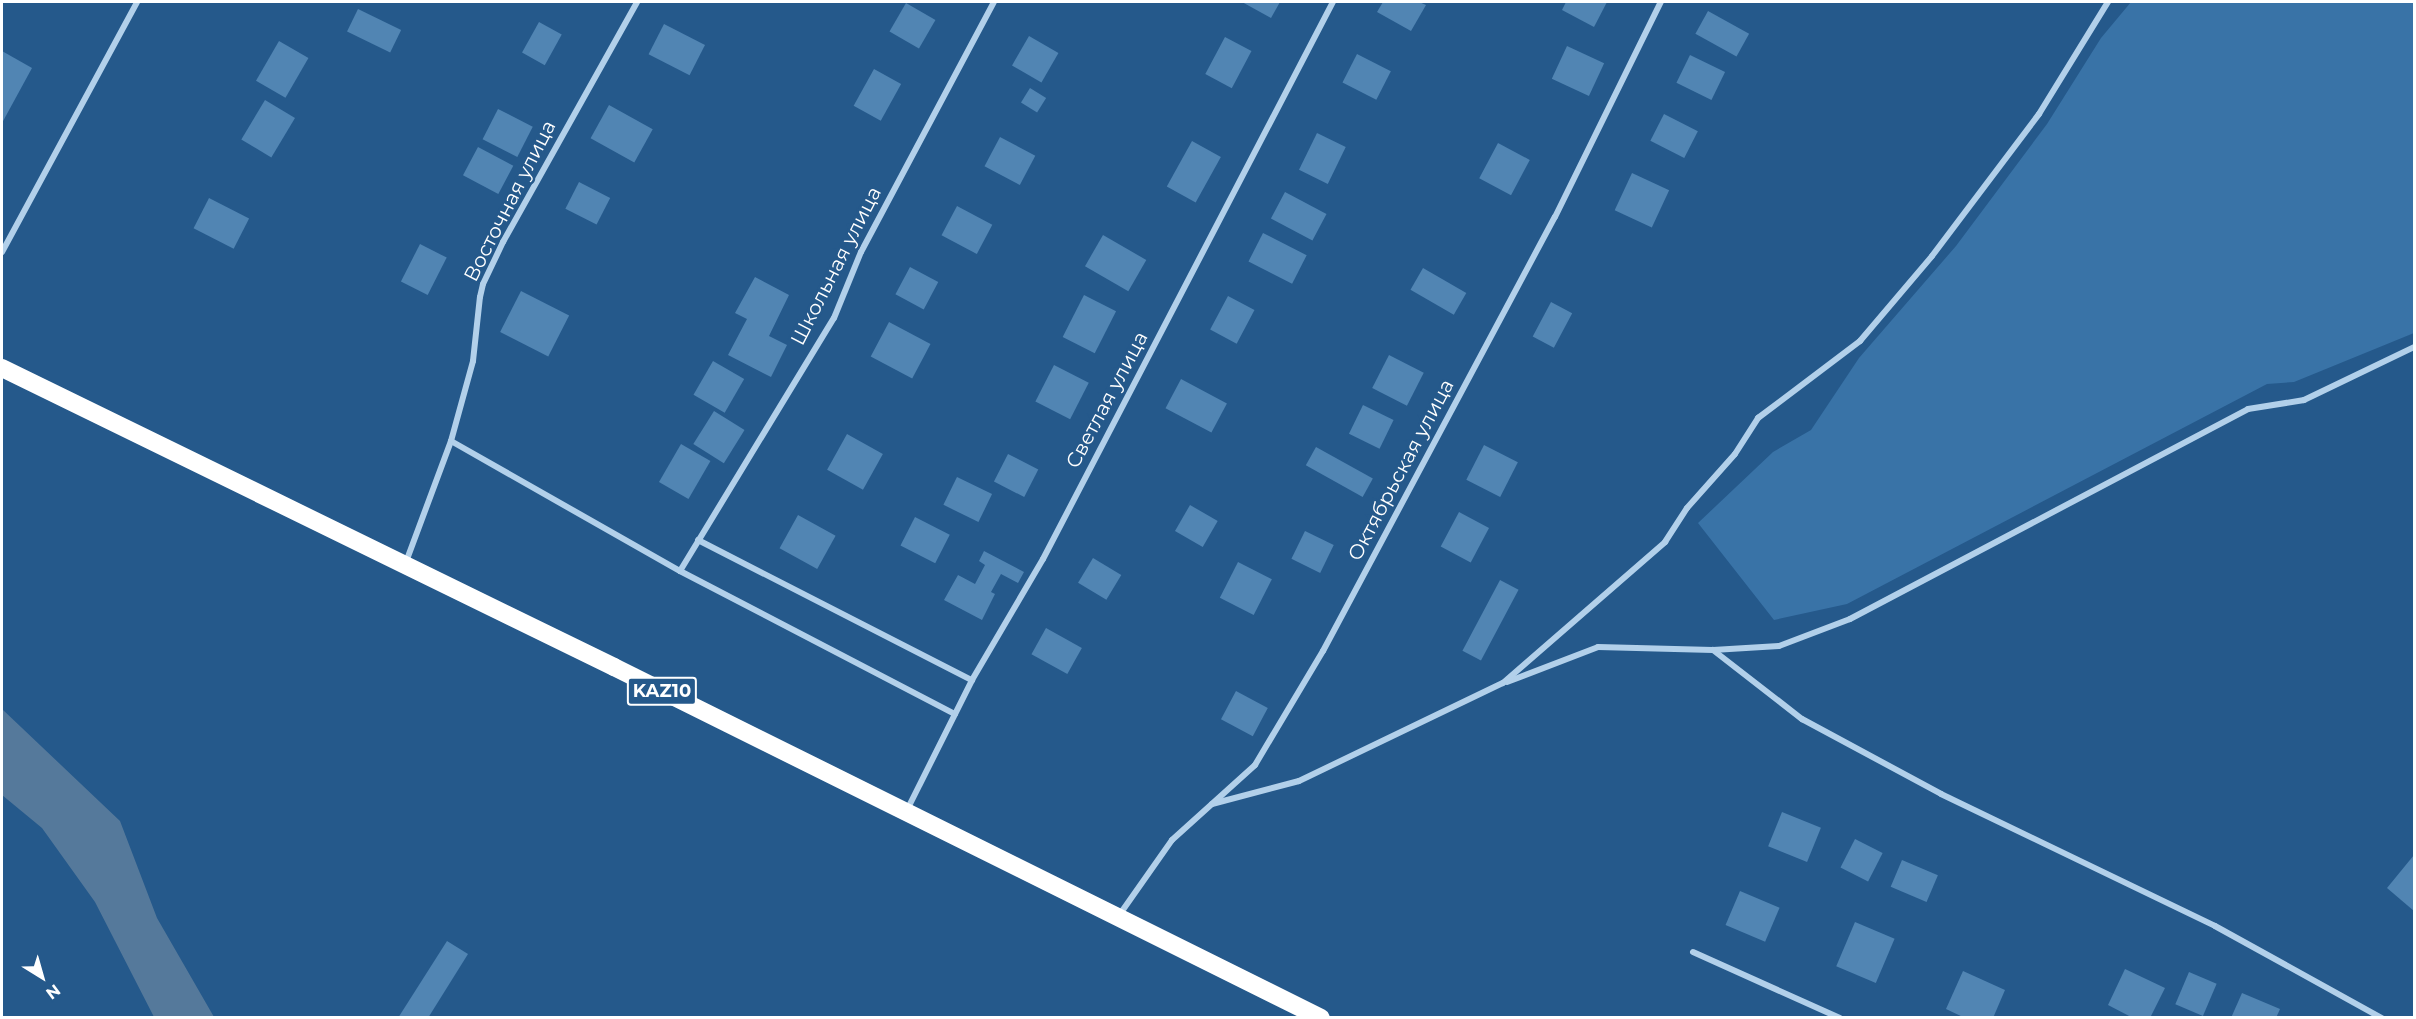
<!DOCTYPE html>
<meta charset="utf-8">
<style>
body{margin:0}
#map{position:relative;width:2416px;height:1019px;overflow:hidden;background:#25598b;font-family:Montserrat,sans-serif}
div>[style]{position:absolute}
.green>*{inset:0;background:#3973a7}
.water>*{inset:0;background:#55799b}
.building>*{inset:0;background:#5185b3;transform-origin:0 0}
.street>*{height:6px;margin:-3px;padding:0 3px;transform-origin:3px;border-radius:3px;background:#b2d0ea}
.highway>*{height:18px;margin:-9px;padding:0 9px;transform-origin:9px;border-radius:9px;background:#fff}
span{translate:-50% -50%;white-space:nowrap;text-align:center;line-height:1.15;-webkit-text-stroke:5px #25598b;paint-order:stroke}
.shield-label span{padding:2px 4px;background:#25598b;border:2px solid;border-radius:4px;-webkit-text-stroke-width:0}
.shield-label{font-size:18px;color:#fff;font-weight:700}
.street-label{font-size:20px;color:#fff}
.frame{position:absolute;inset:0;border:3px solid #fff;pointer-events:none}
.north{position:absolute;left:12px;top:947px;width:60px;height:60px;-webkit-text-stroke:4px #25598b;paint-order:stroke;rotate:143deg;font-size:16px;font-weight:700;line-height:24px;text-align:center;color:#fff}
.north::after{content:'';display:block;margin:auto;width:21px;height:27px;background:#fff;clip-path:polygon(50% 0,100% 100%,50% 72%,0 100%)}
</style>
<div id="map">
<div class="green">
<i style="clip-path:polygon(2131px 2px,2414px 2px,2414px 333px,2294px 382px,2267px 384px,1847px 604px,1774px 620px,1698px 523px,1773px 452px,1811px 430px,1859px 358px,1956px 246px,2047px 124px,2101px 38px)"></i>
</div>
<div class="water">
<i style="clip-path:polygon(2px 709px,120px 821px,157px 918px,214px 1017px,154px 1017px,95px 902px,42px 828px,2px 795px)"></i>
</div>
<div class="building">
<i style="clip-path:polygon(1242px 2px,1280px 2px,1271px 18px)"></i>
<i style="clip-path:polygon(1383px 2px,1419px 2px,1426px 5px,1411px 31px,1377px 12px)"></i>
<i style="clip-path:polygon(1566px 2px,1607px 2px,1594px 27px,1562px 10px)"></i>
<i style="left:906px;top:3px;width:34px;height:33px;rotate:30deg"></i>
<i style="left:358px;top:9px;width:48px;height:25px;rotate:26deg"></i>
<i style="left:1708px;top:11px;width:47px;height:26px;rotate:29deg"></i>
<i style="left:539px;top:22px;width:26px;height:35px;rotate:29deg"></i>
<i style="left:664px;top:24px;width:46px;height:34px;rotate:27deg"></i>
<i style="left:1029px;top:36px;width:34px;height:34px;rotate:30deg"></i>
<i style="left:1225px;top:37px;width:30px;height:42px;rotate:28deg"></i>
<i style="left:279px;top:41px;width:34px;height:46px;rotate:30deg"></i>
<i style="left:1567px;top:46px;width:41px;height:36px;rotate:25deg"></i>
<i style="clip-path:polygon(2px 51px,32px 68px,2px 123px)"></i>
<i style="left:1357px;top:54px;width:38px;height:32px;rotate:27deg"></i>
<i style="left:1690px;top:55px;width:39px;height:31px;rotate:26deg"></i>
<i style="left:874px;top:69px;width:31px;height:42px;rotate:29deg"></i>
<i style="left:1030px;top:88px;width:19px;height:17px;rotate:32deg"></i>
<i style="left:265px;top:100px;width:35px;height:46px;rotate:31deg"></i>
<i style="left:609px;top:105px;width:50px;height:38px;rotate:29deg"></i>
<i style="left:498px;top:109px;width:39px;height:34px;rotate:27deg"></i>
<i style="left:1664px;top:114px;width:38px;height:30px;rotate:27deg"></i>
<i style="left:1317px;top:133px;width:32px;height:41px;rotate:26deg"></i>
<i style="left:1000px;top:137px;width:40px;height:33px;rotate:28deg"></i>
<i style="left:1192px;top:141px;width:33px;height:52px;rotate:29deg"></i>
<i style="left:1498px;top:143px;width:36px;height:40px;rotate:28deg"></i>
<i style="left:478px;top:147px;width:40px;height:32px;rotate:28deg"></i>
<i style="left:1632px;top:173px;width:41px;height:41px;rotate:25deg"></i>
<i style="left:579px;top:182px;width:35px;height:30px;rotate:27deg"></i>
<i style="left:1285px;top:192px;width:47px;height:30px;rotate:28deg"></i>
<i style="left:209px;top:198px;width:45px;height:34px;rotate:27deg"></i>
<i style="left:957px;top:206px;width:40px;height:33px;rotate:28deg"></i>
<i style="left:1263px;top:233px;width:49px;height:32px;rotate:27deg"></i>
<i style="left:1103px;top:235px;width:50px;height:36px;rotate:30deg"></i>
<i style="left:420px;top:244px;width:30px;height:42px;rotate:27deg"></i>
<i style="left:910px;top:267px;width:32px;height:31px;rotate:28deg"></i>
<i style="left:1423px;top:268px;width:50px;height:25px;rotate:30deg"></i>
<i style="clip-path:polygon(755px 277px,789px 295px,769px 336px,787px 345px,771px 377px,728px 355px,747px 319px,735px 313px)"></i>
<i style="left:521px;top:291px;width:54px;height:46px;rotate:27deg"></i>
<i style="left:1084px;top:295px;width:36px;height:47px;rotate:27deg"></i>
<i style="left:1228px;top:296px;width:30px;height:38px;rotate:28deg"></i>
<i style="left:1551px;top:302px;width:24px;height:39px;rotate:28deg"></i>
<i style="left:889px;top:322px;width:47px;height:39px;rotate:28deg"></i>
<i style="left:1389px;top:355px;width:39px;height:37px;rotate:27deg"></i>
<i style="left:713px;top:361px;width:36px;height:39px;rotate:30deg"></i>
<i style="left:1054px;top:365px;width:39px;height:41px;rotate:27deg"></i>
<i style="left:1181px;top:379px;width:52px;height:33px;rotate:28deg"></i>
<i style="left:1363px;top:405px;width:34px;height:32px;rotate:26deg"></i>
<i style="left:714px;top:411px;width:36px;height:39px;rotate:32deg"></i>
<i style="left:847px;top:434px;width:41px;height:41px;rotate:29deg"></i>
<i style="left:681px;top:444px;width:34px;height:44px;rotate:30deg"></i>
<i style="left:1484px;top:445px;width:38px;height:39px;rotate:27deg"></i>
<i style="left:1316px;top:447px;width:65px;height:21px;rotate:29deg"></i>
<i style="left:1008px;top:454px;width:34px;height:31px;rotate:27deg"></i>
<i style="left:957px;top:477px;width:39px;height:31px;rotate:26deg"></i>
<i style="left:1190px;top:505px;width:32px;height:30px;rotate:30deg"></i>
<i style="left:1459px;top:512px;width:34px;height:39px;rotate:28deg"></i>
<i style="left:798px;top:515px;width:43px;height:38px;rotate:29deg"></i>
<i style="left:915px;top:517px;width:39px;height:32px;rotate:27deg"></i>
<i style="left:1305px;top:531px;width:32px;height:31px;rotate:26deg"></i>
<i style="clip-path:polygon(984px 551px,1024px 572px,1018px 583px,1001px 574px,991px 592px,995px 594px,982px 620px,944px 600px,958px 575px,975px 584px,985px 565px,979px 561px)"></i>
<i style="left:1093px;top:558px;width:33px;height:29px;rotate:31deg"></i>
<i style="left:1238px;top:562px;width:38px;height:40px;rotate:27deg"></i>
<i style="left:1500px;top:580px;width:21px;height:80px;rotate:28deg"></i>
<i style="left:1046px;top:628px;width:41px;height:30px;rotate:29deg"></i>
<i style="left:1236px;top:691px;width:36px;height:32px;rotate:28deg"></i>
<i style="left:1782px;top:812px;width:42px;height:37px;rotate:22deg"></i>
<i style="left:1855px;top:839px;width:31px;height:32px;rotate:27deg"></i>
<i style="clip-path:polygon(2414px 855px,2414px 911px,2387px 888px)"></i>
<i style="left:1902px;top:860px;width:39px;height:29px;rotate:23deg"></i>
<i style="left:1740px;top:891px;width:43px;height:37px;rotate:23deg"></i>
<i style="left:1855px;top:922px;width:43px;height:48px;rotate:23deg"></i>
<i style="clip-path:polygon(447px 941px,468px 954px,428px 1018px,398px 1018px)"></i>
<i style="clip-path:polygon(2125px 969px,2165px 988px,2150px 1018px,2133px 1018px,2108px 1005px)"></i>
<i style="clip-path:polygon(1963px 971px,2005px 990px,1993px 1018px,1965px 1018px,1946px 1009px)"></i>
<i style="left:2189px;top:972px;width:30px;height:35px;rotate:23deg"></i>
<i style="clip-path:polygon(2242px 993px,2280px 1009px,2276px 1018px,2231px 1018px)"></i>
</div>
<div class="street">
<i style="left:2px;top:252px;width:284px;rotate:-61.6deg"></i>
<i style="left:451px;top:441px;width:263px;rotate:29.6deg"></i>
<i style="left:680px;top:571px;width:310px;rotate:27.5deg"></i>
<i style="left:698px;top:540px;width:308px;rotate:27.1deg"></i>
<i style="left:406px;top:562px;width:129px;rotate:-69.6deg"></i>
<i style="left:451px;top:441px;width:83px;rotate:-74.6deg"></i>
<i style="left:473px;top:361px;width:64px;rotate:-83.8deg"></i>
<i style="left:480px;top:297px;width:13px;rotate:-77deg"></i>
<i style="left:483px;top:284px;width:47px;rotate:-64.5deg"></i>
<i style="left:503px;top:242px;width:275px;rotate:-60.8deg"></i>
<i style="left:680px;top:571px;width:296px;rotate:-58.7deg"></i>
<i style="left:834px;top:318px;width:71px;rotate:-67.8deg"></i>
<i style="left:861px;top:252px;width:283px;rotate:-62deg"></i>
<i style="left:1713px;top:650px;width:113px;rotate:37.8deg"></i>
<i style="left:1802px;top:719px;width:158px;rotate:28.3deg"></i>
<i style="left:1941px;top:794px;width:304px;rotate:25.7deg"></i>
<i style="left:2215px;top:926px;width:191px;rotate:28.9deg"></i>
<i style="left:1507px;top:682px;width:97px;rotate:-21deg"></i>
<i style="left:1598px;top:647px;width:115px;rotate:1.5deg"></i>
<i style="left:1713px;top:650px;width:66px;rotate:-3.5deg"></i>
<i style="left:1779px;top:646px;width:76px;rotate:-20.8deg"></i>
<i style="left:1850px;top:619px;width:450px;rotate:-27.8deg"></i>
<i style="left:2248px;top:409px;width:57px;rotate:-9.1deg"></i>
<i style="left:2304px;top:400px;width:122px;rotate:-25.7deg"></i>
<i style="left:1212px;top:804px;width:90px;rotate:-14.8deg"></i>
<i style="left:1299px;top:781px;width:226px;rotate:-25.7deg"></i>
<i style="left:1503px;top:683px;width:215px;rotate:-41deg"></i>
<i style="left:1665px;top:542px;width:40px;rotate:-57.1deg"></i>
<i style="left:1687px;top:508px;width:72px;rotate:-48.4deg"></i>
<i style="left:1735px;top:454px;width:43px;rotate:-57.4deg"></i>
<i style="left:1758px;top:418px;width:128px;rotate:-37deg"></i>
<i style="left:1860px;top:341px;width:111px;rotate:-49.7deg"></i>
<i style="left:1932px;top:256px;width:178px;rotate:-53deg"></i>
<i style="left:2039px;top:114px;width:132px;rotate:-58.4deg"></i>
<i style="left:907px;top:810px;width:145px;rotate:-63.4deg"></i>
<i style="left:972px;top:680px;width:140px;rotate:-59.6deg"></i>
<i style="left:1043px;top:559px;width:628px;rotate:-62.5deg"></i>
<i style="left:1120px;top:914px;width:90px;rotate:-54.9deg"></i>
<i style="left:1172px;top:840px;width:112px;rotate:-42.1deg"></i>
<i style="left:1255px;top:765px;width:133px;rotate:-59.2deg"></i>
<i style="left:1323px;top:651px;width:492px;rotate:-61.9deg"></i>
<i style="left:1555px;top:217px;width:240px;rotate:-63.8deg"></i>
<i style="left:1693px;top:952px;width:161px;rotate:24.2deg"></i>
</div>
<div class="highway">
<i style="left:2px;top:368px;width:681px;rotate:26.04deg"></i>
<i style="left:614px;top:667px;width:789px;rotate:26.4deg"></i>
</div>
<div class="shield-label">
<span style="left:662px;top:691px">KAZ10</span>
</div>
<div class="street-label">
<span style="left:510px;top:201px;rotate:-63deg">Восточная улица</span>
<span style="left:836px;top:266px;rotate:-63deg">Школьная улица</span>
<span style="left:1107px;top:400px;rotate:-62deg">Светлая улица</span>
<span style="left:1401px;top:470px;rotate:-62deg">Октябрьская улица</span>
</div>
<div class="frame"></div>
<div class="north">N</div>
</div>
